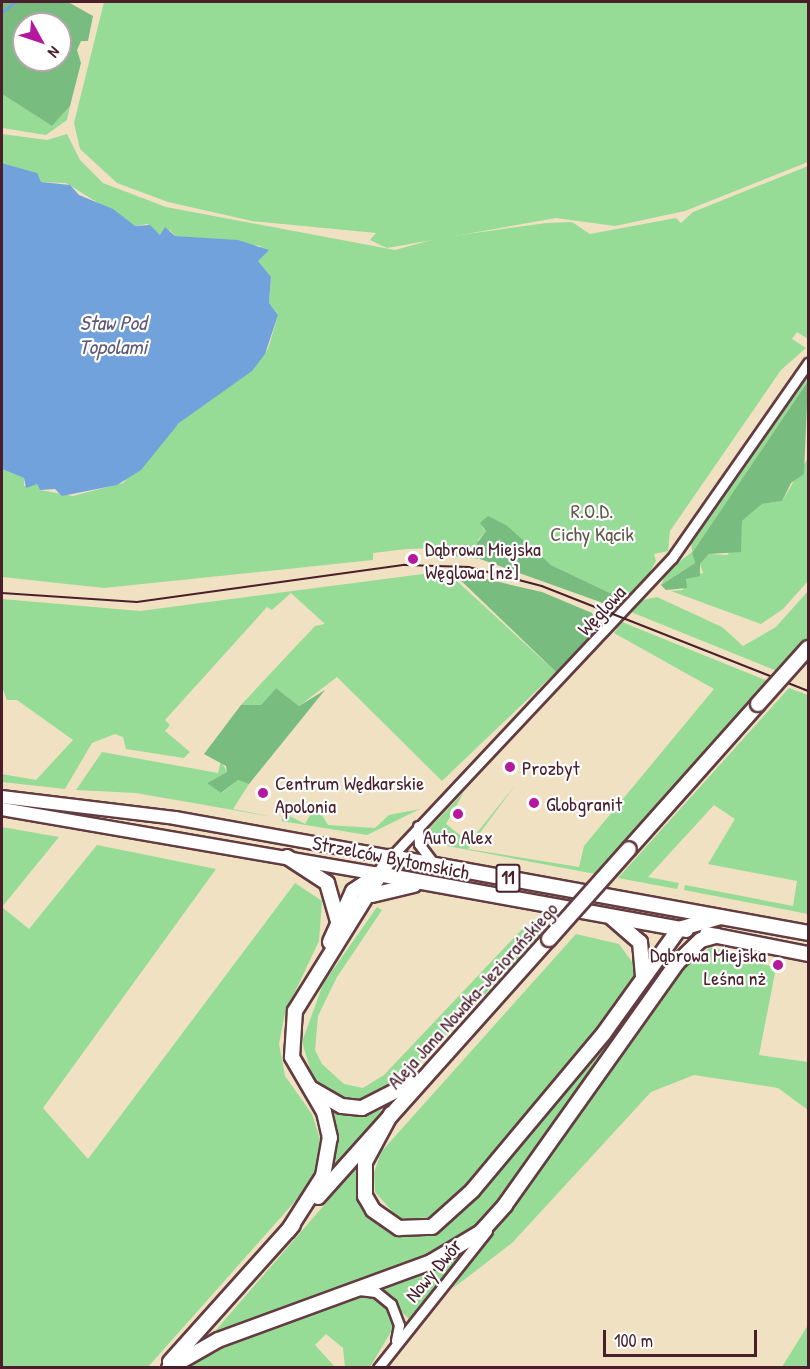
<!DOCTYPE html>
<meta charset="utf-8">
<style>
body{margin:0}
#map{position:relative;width:810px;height:1369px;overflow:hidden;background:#f0e1c3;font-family:"Patrick Hand",sans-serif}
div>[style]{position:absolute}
.green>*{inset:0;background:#96dc96}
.forest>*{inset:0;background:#78bc7f}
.water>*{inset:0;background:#71a2dc}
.stream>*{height:3px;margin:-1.5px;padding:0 1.5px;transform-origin:1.5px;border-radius:1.5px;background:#71a2dc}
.roads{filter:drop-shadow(2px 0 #633c42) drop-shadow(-2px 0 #633c42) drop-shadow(0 2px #633c42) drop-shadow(0 -2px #633c42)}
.minor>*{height:9px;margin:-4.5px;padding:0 4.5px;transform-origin:4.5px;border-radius:4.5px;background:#fff}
.secondary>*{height:12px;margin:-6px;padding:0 6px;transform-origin:6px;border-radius:6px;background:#fff}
.primary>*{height:14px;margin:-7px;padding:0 7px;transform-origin:7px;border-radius:7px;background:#fff}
.tram>*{height:1.5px;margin:-0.75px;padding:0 0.75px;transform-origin:0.75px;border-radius:0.75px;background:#4a1f2b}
.bridges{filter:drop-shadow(2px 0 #633c42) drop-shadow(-2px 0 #633c42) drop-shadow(0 2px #633c42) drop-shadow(0 -2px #633c42)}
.primary-bridge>*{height:14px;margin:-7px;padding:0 7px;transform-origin:7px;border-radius:7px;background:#fff}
.dots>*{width:16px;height:16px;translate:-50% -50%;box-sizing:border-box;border:3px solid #fff;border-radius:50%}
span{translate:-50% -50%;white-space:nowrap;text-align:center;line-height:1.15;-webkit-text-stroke:4.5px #fff;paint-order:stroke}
.shield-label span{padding:2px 4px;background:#fff;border:2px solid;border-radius:4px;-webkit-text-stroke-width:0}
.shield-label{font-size:18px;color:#4a1f2b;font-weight:700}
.park-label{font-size:20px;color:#61584b}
.poi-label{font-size:20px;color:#4a1f2b}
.left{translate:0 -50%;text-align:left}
.right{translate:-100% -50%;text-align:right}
.street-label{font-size:20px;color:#4a1f2b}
.water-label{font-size:21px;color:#5c5a7b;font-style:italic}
.frame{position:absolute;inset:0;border:3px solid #4a1f2b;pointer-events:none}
.north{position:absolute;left:12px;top:12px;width:60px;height:60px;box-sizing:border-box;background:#fff;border:2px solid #b7a5aa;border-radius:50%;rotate:130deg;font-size:16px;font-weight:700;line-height:24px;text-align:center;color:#4a1f2b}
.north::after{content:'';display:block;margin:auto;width:21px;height:27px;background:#b5179e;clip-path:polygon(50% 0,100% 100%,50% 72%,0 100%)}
.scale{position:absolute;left:603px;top:1330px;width:154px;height:27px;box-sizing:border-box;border:3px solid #4a1f2b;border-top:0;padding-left:8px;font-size:18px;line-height:21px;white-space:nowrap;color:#4a1f2b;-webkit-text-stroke:4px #fff;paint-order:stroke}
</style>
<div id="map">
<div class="green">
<i style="clip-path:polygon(104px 2px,808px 2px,808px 162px,685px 211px,615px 226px,556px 218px,387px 248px,370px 240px,376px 233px,252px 221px,168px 202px,117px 183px,80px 149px,74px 123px)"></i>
<i style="clip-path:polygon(2px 94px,52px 126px,70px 106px,67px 120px,46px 135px,2px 128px)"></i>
<i style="clip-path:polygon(2px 134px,47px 140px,67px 134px,80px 160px,103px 183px,166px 207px,395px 250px,439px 238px,546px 223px,572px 222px,590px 234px,676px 218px,681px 223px,693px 212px,808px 166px,808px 339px,797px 332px,792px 339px,806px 348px,781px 370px,670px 531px,668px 551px,654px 554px,656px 561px,644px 582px,621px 610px,610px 593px,551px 565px,496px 524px,482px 527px,486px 531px,478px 540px,480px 559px,442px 555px,442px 548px,407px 549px,373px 553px,373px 560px,104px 588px,2px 577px,2px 469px,24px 478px,24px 486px,37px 484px,40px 490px,73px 496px,123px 483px,179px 423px,254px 367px,268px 349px,278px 315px,269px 303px,271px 278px,258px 261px,261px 246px,175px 236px,170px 230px,160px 235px,147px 224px,135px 226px,66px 183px,41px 182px,33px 172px,2px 163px)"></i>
<i style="clip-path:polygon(808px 371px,808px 381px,692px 553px,695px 563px,661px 585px,668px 570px,692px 552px,691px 542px)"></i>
<i style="clip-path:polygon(808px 458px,808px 581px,783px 609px,761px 624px,671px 591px,683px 590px,687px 578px,703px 573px,700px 564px,709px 554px,727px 555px,741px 539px,742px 521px,762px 504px,782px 501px)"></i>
<i style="clip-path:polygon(446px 571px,556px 672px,442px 781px,337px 677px,299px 706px,276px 688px,261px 705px,241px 705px,315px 626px,325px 624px,291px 593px,272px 610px,267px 607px,165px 720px,170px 725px,165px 731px,190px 752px,184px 758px,126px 749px,123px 737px,115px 734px,92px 743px,65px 789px,2px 782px,2px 774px,36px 780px,73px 740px,17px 700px,7px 700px,2px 687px,2px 599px,140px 611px)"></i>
<i style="clip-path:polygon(808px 591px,808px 637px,777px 671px,631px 612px,643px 600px,657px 597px,722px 627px,743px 646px,776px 627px)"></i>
<i style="clip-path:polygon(622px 622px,768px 681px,595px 874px,437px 844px,430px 828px,464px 792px,446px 824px,465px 839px,476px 834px,516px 784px,468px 849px,579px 867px,584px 846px,714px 689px,614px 633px)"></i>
<i style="clip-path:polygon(789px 688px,808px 695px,808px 914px,684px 890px,685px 885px,793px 906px,797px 881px,708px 864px,735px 819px,714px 805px,648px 877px,679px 883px,677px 889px,618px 878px)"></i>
<i style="clip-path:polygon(102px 752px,218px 773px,221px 761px,227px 772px,207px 783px,222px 793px,238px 780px,249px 784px,233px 809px,273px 817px,136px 793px,76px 790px)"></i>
<i style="clip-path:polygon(316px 805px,328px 825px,375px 828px,389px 815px,420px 809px,367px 835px,281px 821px,286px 814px,305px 824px)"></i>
<i style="clip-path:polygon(2px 827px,59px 837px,2px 907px,29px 929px,97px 845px,216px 869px,43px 1108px,88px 1159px,295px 883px,322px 901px,319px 941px,285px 1013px,279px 1044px,285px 1076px,312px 1114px,320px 1139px,314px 1180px,148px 1367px,2px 1367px)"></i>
<i style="clip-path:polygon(377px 907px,382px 910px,337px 977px,318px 1016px,315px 1050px,322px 1064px,344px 1084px,363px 1088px,384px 1075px,525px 926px,544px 932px,391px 1093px,366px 1103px,346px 1102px,313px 1078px,302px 1042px,323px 984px)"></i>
<i style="clip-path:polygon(576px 934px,619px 944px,638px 970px,632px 986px,452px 1204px,435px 1217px,399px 1219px,375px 1192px,374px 1173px,381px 1152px)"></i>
<i style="clip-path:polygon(711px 947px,776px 968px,759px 1055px,808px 1062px,808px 1110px,778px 1088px,694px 1075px,651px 1092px,512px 1243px,452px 1289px,681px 969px)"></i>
<i style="clip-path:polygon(602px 1042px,609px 1048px,489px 1214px,463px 1237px,415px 1261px,210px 1337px,357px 1167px,360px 1196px,370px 1216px,388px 1229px,422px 1234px,447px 1223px)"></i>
<i style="clip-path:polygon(325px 1104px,368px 1114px,392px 1107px,331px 1175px,337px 1150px)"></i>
<i style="clip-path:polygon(466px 1252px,410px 1320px,380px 1291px,449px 1262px)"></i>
<i style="clip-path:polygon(357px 1295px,373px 1295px,388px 1306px,395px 1325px,370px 1367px,345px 1367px,343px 1348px,326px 1334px,315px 1345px,335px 1367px,187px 1368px,235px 1342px)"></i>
<i style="clip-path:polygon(808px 1325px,808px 1367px,782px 1367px)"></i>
</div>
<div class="forest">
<i style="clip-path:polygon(evenodd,2px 2px,68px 2px,93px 16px,88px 41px,81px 41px,77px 50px,81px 63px,70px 106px,52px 126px,2px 94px,2px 2px,24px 24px,60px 24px,60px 60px,24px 60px,24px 24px)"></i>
<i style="clip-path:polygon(808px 381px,804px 474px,791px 483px,782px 501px,762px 504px,742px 521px,741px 552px,709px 554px,700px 564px,700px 576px,686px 579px,687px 588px,666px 590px,661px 585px,695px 563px,692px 553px)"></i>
<i style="clip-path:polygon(488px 516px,506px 525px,551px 565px,610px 593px,620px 590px,624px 602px,617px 608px,480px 559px,477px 543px,486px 531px,480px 523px)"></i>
<i style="clip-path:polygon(451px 571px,542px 592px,592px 613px,598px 629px,556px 672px)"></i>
<i style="clip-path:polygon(276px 688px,299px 706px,325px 690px,249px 784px,238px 780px,221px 793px,207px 783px,227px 772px,226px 766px,204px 754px,241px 705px,261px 705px)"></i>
</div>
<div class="water">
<i style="clip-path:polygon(2px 163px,37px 173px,41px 182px,70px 185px,79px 195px,113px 209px,135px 226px,150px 225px,160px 235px,165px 227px,175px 236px,238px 240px,269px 250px,258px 261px,271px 277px,269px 303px,278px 315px,265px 354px,252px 371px,179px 423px,141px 470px,117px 485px,62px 496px,55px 489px,40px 490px,37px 484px,26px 488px,24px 478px,2px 469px)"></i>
</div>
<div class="stream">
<i style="left:2px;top:12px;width:16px;rotate:-38deg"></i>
<i style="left:808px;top:1368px;width:1px;rotate:-90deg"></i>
</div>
<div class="roads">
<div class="minor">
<i style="left:418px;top:826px;width:18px;rotate:87deg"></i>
<i style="left:419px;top:844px;width:25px;rotate:53deg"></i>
<i style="left:391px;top:857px;width:410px;rotate:-46.8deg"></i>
<i style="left:672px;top:558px;width:238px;rotate:-55.1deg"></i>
<i style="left:359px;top:1290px;width:17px;rotate:7deg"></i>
<i style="left:376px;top:1292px;width:19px;rotate:39deg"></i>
<i style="left:391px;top:1304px;width:22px;rotate:69deg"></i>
<i style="left:399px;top:1325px;width:16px;rotate:101deg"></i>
<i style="left:378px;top:1368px;width:175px;rotate:-51.5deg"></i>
</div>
<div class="secondary">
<i style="left:2px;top:797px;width:174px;rotate:6.9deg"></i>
<i style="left:175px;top:818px;width:219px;rotate:10.2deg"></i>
<i style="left:2px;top:809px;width:382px;rotate:9.8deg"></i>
</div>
<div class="primary">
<i style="left:629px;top:849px;width:194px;rotate:-48.3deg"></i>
<i style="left:287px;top:857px;width:48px;rotate:33deg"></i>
<i style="left:327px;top:883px;width:40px;rotate:74deg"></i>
<i style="left:378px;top:874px;width:313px;rotate:10.3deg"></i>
<i style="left:372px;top:895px;width:43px;rotate:-13.4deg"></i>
<i style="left:612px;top:918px;width:37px;rotate:41deg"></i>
<i style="left:640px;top:942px;width:35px;rotate:85deg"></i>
<i style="left:707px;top:934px;width:103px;rotate:11.2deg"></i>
<i style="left:330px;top:942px;width:56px;rotate:-65.7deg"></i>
<i style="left:353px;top:891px;width:30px;rotate:-34deg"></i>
<i style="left:312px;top:1089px;width:34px;rotate:30deg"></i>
<i style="left:342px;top:1106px;width:20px;rotate:6deg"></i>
<i style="left:362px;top:1108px;width:55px;rotate:-27deg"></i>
<i style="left:391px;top:1114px;width:55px;rotate:118.4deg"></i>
<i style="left:365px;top:1162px;width:34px;rotate:90deg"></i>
<i style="left:365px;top:1196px;width:16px;rotate:60deg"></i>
<i style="left:373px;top:1210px;width:32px;rotate:35deg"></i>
<i style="left:399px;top:1228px;width:33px;rotate:-2deg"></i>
<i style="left:432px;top:1227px;width:54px;rotate:-42deg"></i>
<i style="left:472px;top:1191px;width:206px;rotate:-50.1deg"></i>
<i style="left:604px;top:1033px;width:128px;rotate:-54.2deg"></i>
<i style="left:679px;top:929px;width:43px;rotate:-16.3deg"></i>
<i style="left:318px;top:1197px;width:346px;rotate:-48.2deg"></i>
<i style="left:288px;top:1231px;width:65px;rotate:-57.5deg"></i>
<i style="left:323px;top:1176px;width:39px;rotate:-80deg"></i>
<i style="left:330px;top:1138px;width:27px;rotate:-103deg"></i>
<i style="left:324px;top:1112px;width:64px;rotate:-120.2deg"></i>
<i style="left:292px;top:1057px;width:46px;rotate:-86.3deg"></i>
<i style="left:295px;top:1011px;width:181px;rotate:-58.1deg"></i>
<i style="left:391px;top:857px;width:424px;rotate:10.3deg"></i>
<i style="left:170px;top:1362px;width:184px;rotate:-48.1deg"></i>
<i style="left:169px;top:1368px;width:56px;rotate:-29.7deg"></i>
<i style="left:218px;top:1340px;width:227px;rotate:-20.1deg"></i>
<i style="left:431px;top:1262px;width:58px;rotate:-31deg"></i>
<i style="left:481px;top:1232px;width:36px;rotate:-48deg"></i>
<i style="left:505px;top:1205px;width:297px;rotate:-54.6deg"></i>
<i style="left:677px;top:963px;width:33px;rotate:-44deg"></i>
<i style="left:701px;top:940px;width:16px;rotate:-15deg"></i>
</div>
</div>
<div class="tram">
<i style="left:2px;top:593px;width:135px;rotate:3.8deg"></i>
<i style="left:137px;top:602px;width:270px;rotate:-7.9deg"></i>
<i style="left:404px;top:565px;width:65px;rotate:1.8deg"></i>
<i style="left:469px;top:567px;width:75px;rotate:14.6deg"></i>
<i style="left:542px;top:586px;width:286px;rotate:21.5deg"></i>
</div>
<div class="bridges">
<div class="primary-bridge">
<i style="left:758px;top:704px;width:75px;rotate:-48.2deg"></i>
<i style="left:549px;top:939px;width:120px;rotate:-48.4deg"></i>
</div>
</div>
<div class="dots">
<i style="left:413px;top:559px;background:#b5179e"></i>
<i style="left:510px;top:767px;background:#b5179e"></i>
<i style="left:263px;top:793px;background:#b5179e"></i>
<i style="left:534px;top:803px;background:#b5179e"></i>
<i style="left:458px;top:814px;background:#b5179e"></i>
<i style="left:778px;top:965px;background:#b5179e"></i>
</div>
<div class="shield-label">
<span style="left:508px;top:878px">11</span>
</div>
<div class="park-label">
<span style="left:592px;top:522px">R.O.D.<br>Cichy Kącik</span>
</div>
<div class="poi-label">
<span class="left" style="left:425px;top:560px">Dąbrowa Miejska<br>Węglowa [nż]</span>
<span class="left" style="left:522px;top:767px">Prozbyt</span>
<span class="left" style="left:275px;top:794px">Centrum Wędkarskie<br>Apolonia</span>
<span class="left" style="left:546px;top:803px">Globgranit</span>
<span style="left:458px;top:836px">Auto Alex</span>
<span class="right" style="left:766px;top:966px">Dąbrowa Miejska<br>Leśna nż</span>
</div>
<div class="street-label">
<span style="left:601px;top:610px;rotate:-47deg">Węglowa</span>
<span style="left:391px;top:857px;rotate:11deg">Strzelców Bytomskich</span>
<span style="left:472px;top:995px;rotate:-48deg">Aleja Jana Nowaka-Jeziorańskiego</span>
<span style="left:433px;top:1270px;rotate:-50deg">Nowy Dwór</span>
</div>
<div class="water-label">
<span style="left:113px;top:335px">Staw Pod<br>Topolami</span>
</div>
<div class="frame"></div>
<div class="north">N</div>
<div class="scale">100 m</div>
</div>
